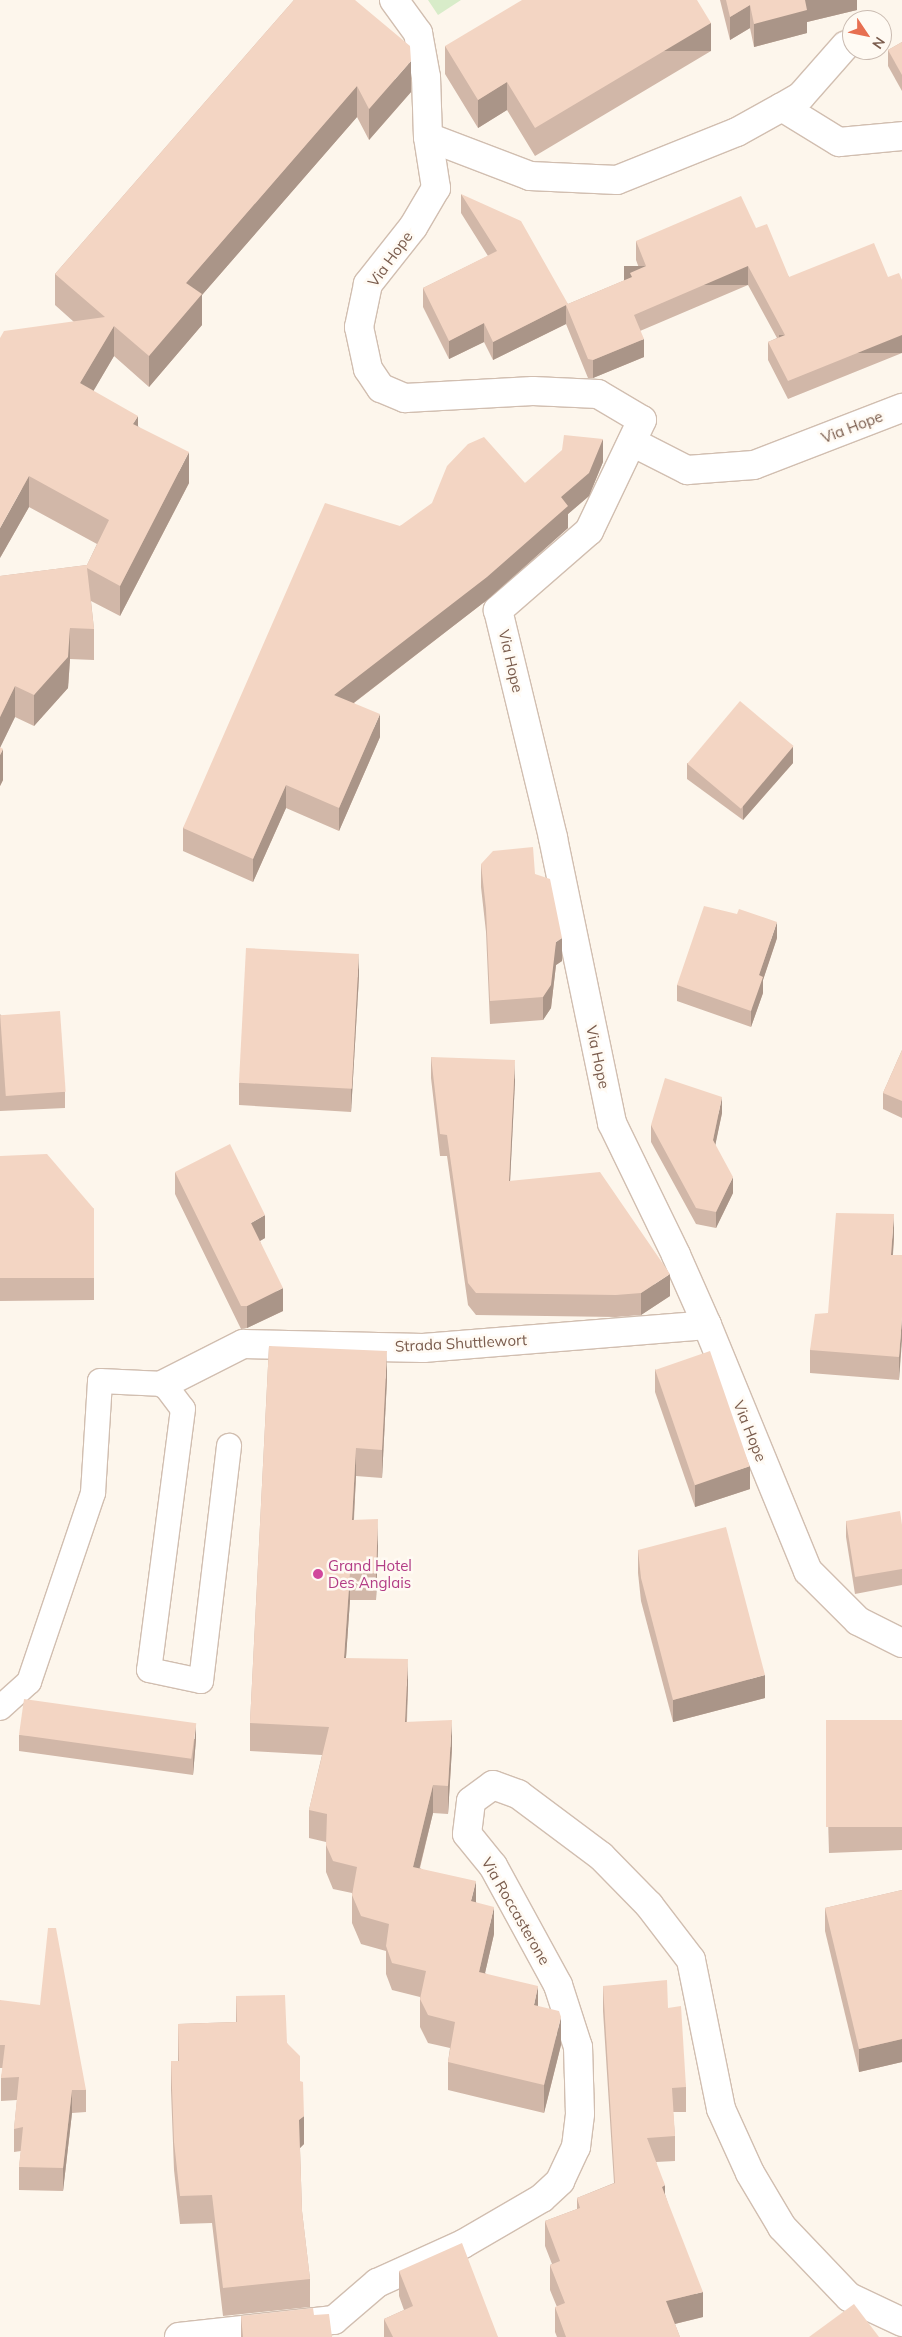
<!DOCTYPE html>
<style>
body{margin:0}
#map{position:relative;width:902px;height:2337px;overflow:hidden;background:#fdf6ec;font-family:Mulish,sans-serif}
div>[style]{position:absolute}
.green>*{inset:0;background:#d8ecc9}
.roads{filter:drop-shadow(1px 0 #d1beb0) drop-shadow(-1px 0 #d1beb0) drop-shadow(0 1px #d1beb0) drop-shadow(0 -1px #d1beb0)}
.service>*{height:24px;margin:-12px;padding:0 12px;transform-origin:12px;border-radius:12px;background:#fff}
.pedestrian>*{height:28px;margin:-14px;padding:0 14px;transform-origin:14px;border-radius:14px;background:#fff}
.minor>*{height:28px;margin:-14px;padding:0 14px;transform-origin:14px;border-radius:14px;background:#fff}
.wall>*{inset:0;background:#d1b7a8}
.shaded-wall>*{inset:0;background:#aa9588;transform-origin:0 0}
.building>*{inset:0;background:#f3d5c3;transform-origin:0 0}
.dots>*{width:14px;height:14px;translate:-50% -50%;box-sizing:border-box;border:2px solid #fffaf3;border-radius:50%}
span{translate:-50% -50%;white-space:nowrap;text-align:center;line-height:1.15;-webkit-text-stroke:5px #fffaf3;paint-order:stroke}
.street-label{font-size:15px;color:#7a5c4d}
.hotel-label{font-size:15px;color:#b23c85}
.left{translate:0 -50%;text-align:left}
.north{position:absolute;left:842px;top:10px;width:50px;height:50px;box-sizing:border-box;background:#fffaf3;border:1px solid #cabbb1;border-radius:50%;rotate:124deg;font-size:14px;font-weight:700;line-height:20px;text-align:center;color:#7a5c4d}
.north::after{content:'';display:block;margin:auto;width:18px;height:22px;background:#e76f51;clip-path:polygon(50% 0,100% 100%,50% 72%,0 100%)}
</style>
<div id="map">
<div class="green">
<i style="clip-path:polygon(428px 0,461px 0,438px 15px)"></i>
</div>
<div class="roads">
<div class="service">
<i style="left:0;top:1708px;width:39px;rotate:-42deg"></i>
<i style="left:29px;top:1682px;width:200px;rotate:-71.3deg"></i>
<i style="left:93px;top:1493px;width:112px;rotate:-86.4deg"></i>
<i style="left:100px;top:1381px;width:64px;rotate:2.7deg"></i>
<i style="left:164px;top:1384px;width:31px;rotate:53deg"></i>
<i style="left:183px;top:1409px;width:263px;rotate:97.4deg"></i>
<i style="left:149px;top:1670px;width:53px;rotate:11.9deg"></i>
<i style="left:201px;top:1681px;width:237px;rotate:-83.2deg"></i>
</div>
<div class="pedestrian">
<i style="left:553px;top:838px;width:291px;rotate:78.3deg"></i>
<i style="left:164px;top:1384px;width:89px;rotate:-26.9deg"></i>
<i style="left:243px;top:1344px;width:180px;rotate:1.3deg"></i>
<i style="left:423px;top:1348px;width:285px;rotate:-4.6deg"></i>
</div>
<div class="minor">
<i style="left:394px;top:0;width:41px;rotate:54deg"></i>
<i style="left:418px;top:33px;width:45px;rotate:79.7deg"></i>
<i style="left:426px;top:77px;width:60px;rotate:88.1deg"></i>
<i style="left:428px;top:137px;width:52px;rotate:81.1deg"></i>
<i style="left:436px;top:188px;width:45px;rotate:120.5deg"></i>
<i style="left:413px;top:227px;width:73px;rotate:128.3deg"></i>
<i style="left:368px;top:284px;width:44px;rotate:101.8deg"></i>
<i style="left:359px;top:327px;width:43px;rotate:77.9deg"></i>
<i style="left:368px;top:369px;width:23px;rotate:56deg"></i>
<i style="left:381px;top:388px;width:26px;rotate:23deg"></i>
<i style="left:405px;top:398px;width:128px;rotate:-3.1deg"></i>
<i style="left:533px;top:391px;width:65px;rotate:2.6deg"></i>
<i style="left:598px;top:394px;width:51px;rotate:30.6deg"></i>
<i style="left:642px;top:420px;width:123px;rotate:115.5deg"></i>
<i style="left:589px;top:531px;width:121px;rotate:139deg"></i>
<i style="left:498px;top:610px;width:235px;rotate:76.4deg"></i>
<i style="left:782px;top:107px;width:67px;rotate:31.6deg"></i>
<i style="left:839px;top:142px;width:63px;rotate:-5.4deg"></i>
<i style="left:428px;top:137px;width:109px;rotate:20.9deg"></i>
<i style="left:530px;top:176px;width:87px;rotate:2.6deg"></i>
<i style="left:617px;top:180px;width:129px;rotate:-21.8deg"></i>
<i style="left:737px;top:132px;width:51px;rotate:-29.1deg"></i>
<i style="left:782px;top:107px;width:22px;rotate:-30deg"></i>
<i style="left:801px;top:96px;width:67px;rotate:-48.7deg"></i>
<i style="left:632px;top:442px;width:62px;rotate:27deg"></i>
<i style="left:687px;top:470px;width:67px;rotate:-4.3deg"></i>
<i style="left:754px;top:465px;width:159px;rotate:-21.1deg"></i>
<i style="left:612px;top:1123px;width:147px;rotate:64.1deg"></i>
<i style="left:676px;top:1255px;width:77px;rotate:66.1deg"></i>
<i style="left:707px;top:1325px;width:266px;rotate:67.7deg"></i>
<i style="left:808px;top:1571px;width:71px;rotate:45deg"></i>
<i style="left:858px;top:1621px;width:49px;rotate:26.6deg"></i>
<i style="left:179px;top:2337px;width:156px;rotate:-6.3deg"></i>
<i style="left:334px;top:2320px;width:57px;rotate:-40.7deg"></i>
<i style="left:377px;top:2283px;width:94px;rotate:-24.4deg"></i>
<i style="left:463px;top:2244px;width:91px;rotate:-30.2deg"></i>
<i style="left:542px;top:2198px;width:25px;rotate:-43deg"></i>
<i style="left:560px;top:2181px;width:38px;rotate:-65deg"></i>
<i style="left:576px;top:2147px;width:33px;rotate:-83deg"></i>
<i style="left:580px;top:2114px;width:67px;rotate:-91.7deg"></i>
<i style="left:578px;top:2047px;width:65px;rotate:-107.9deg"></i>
<i style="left:558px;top:1985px;width:136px;rotate:-118.6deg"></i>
<i style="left:493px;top:1866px;width:41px;rotate:-129.1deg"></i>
<i style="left:467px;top:1834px;width:33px;rotate:-83deg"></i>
<i style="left:471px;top:1801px;width:27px;rotate:-36deg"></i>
<i style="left:493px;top:1785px;width:27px;rotate:20deg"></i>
<i style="left:518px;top:1794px;width:104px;rotate:36.8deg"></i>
<i style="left:601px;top:1856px;width:69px;rotate:45.6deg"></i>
<i style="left:649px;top:1905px;width:69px;rotate:52.6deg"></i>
<i style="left:691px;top:1960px;width:152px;rotate:78.6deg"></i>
<i style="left:721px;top:2109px;width:70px;rotate:65.6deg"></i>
<i style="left:750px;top:2173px;width:63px;rotate:59.3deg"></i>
<i style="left:782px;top:2227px;width:97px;rotate:46.3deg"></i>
<i style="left:849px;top:2297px;width:59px;rotate:25.3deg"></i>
</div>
</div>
<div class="wall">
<i style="clip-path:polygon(294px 0,411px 92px,369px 140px,357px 117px,202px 295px,202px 325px,149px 387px,114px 356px,93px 391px,138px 426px,189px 483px,120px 616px,91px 601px,94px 629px,94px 660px,70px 659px,68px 688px,34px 726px,15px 717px,0 747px,3px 780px,0 786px,0 576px,87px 565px,97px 544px,29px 507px,0 558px,74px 322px,55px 305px,55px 274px)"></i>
<i style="clip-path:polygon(720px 0,857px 0,857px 10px,807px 22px,807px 33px,754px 47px,750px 28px,730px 40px)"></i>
<i style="clip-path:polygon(902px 42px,902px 91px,888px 66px,888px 50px)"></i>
<i style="clip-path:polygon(445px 46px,711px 51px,535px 156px,507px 110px,478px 128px,445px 74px)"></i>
<i style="clip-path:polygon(461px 194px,568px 304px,630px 278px,630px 273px,639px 268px,636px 260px,636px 241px,756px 228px,789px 277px,888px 277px,902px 280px,902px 353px,788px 399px,768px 360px,768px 342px,777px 338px,748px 285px,640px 331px,644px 357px,593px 378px,588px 378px,566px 324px,493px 360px,484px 342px,449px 359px,423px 307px,423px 288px,488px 256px,461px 213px)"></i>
<i style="clip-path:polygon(603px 462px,589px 496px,568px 514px,568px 528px,487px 600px,354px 703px,380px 737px,339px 831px,286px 808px,253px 882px,183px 851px,183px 828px,400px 526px,525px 483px)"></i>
<i style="clip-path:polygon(687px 763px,793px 763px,743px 820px,687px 779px)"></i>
<i style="clip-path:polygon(481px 864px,535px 874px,562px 961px,556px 965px,551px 1008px,543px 1020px,490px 1024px,486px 932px,481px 887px)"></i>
<i style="clip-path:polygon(777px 938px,763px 980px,763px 993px,751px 1027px,677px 1001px,677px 985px)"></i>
<i style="clip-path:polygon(359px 976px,351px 1112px,239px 1105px,239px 1083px)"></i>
<i style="clip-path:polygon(0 1014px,65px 1092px,65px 1108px,0 1111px)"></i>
<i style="clip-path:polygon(902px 1050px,902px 1118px,883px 1109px,883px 1093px)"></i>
<i style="clip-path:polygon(431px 1057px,515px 1081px,510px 1181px,670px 1296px,641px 1315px,616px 1317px,476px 1315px,468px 1305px,447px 1156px,440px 1156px,431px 1078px)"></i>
<i style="clip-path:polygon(722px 1113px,715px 1145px,733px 1193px,716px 1228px,696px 1224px,651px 1142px,651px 1125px)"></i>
<i style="clip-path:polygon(0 1156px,94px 1209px,94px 1300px,0 1301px)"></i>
<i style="clip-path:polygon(175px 1172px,265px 1238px,260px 1241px,283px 1311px,247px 1328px,241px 1329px,175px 1194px)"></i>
<i style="clip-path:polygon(894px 1237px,893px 1255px,902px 1255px,899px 1380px,810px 1373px,810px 1350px,828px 1313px)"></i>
<i style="clip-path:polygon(269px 1346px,387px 1379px,382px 1478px,356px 1476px,354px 1520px,378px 1547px,376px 1600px,350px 1600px,346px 1658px,408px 1687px,407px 1722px,452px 1748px,448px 1814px,433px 1813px,420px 1868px,476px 1902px,494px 1934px,485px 1973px,538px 2006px,561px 2045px,544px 2113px,448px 2090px,448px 2062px,450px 2048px,428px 2043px,420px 2027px,420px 1997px,392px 1990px,386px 1974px,386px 1951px,361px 1944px,352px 1923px,352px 1893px,333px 1889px,326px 1872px,326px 1842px,309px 1838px,309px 1810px,322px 1755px,250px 1751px,250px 1723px)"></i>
<i style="clip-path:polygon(655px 1369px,750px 1489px,695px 1507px,655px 1392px)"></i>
<i style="clip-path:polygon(846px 1521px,902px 1525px,902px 1585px,855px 1594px,846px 1537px)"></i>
<i style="clip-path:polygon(638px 1550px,765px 1698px,673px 1722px,641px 1601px,638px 1573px)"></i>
<i style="clip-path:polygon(902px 1720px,902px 1850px,829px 1853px,826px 1746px,826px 1723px)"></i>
<i style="clip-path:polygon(19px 1735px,196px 1739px,193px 1775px,19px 1751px)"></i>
<i style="clip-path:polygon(902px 1890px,902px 2062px,859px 2072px,825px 1931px,825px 1908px)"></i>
<i style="clip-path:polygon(603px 1986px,668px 2008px,686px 2087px,686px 2112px,673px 2112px,675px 2136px,675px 2161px,656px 2162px,665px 2194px,703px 2317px,675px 2324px,680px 2337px,557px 2337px,555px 2332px,555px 2307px,557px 2307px,550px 2290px,550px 2265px,552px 2264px,545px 2246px,545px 2221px,577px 2209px,577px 2198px,614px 2183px,603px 2011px)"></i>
<i style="clip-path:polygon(236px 1996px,287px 2043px,300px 2081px,304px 2144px,300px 2148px,302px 2211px,310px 2279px,310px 2307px,223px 2316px,212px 2223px,180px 2224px,174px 2170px,171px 2090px,171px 2061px,178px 2061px,178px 2024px,236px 2022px)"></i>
<i style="clip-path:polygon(0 2000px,86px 2090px,86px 2112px,72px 2113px,63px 2191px,19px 2190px,19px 2167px,21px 2151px,14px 2152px,14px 2129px,17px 2100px,1px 2101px,1px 2078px,3px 2068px,0 2068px)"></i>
<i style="clip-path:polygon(399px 2271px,498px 2337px,384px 2337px,384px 2319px,404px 2310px,399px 2296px)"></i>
<i style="clip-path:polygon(314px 2315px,332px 2337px,241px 2337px,241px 2316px)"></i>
</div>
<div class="shaded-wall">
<i style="clip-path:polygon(805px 0,857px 0,857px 10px,807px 22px,807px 33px,754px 47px,754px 24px)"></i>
<i style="clip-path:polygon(750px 5px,750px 28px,730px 40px,730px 17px)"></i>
<i style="left:711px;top:23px;width:28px;height:205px;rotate:90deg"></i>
<i style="clip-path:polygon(411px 61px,411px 92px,369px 140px,369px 109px)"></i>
<i style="clip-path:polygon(507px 82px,507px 110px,478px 128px,478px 100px)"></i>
<i style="clip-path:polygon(357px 86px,357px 117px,202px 295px,202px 325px,149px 387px,149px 356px,186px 283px)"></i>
<i style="left:748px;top:266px;width:19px;height:124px;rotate:90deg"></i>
<i style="clip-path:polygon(566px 305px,566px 324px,493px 360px,493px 342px)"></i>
<i style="clip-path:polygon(484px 323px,484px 342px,449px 359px,449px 341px)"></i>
<i style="clip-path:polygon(114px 326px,114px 356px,80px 414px,80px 383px)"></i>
<i style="left:902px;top:335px;width:18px;height:123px;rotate:90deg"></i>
<i style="clip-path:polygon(644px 339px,644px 357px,593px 378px,593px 360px)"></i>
<i style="clip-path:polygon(138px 416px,138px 447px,133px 424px)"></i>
<i style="clip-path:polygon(603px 439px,603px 462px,589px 496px,568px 514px,568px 528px,487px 600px,334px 718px,334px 695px,561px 497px)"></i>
<i style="clip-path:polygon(189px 452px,189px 483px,120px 616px,120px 586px)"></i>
<i style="clip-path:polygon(29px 476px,29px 507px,0 558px,0 528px)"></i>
<i style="clip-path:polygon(70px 628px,70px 659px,68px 688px,34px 726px,34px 695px)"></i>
<i style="clip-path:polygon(15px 686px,15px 717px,0 748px,0 717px)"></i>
<i style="clip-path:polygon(380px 714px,380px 737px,339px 831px,339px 808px)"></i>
<i style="clip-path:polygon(793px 746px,793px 763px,743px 820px,743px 804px)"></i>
<i style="clip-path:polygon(3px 749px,3px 780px,0 786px,0 755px)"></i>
<i style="clip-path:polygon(286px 785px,286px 808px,253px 882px,253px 859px)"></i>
<i style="clip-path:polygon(777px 922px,777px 938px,763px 980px,763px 993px,751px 1027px,751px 1011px,759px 975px)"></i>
<i style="clip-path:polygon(562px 938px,562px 961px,556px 965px,551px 1008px,543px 1020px,543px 997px,556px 942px)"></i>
<i style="clip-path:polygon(359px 953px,359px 976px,351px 1112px,351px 1089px)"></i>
<i style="clip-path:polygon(515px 1060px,515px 1081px,509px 1203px,509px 1181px)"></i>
<i style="clip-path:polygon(722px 1097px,722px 1113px,713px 1156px,713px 1140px)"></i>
<i style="clip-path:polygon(733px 1177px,733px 1193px,716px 1228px,716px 1212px)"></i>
<i style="clip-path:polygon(894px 1214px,894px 1237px,891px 1278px,891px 1255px)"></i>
<i style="clip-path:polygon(265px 1215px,265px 1238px,251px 1246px,251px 1223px)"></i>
<i style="clip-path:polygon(670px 1274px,670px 1296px,641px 1315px,641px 1293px)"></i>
<i style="clip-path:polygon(283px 1288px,283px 1311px,247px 1328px,247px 1306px)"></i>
<i style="clip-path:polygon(902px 1317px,902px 1340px,899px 1380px,899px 1357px)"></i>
<i style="clip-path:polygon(387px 1351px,387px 1379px,382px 1478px,382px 1450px)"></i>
<i style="clip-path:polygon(356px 1448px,356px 1476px,352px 1548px,352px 1520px)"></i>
<i style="clip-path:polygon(750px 1466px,750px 1489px,695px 1507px,695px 1484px)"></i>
<i style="clip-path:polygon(378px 1519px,378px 1547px,376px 1600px,376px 1573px)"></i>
<i style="clip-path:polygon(350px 1573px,350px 1600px,344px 1686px,344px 1658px)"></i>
<i style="clip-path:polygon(408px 1659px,408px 1687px,405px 1749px,405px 1722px)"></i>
<i style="clip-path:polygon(765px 1675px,765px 1698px,673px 1722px,673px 1700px)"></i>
<i style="clip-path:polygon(452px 1720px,452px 1748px,448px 1814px,448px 1786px)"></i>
<i style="clip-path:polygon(196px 1723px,196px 1739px,193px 1775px,193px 1759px)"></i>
<i style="clip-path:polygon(433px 1785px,433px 1813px,413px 1894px,413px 1867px)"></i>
<i style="clip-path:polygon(476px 1881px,476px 1909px,471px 1901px)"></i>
<i style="clip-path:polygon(494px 1907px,494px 1934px,479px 1999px,479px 1972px)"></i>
<i style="clip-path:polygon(538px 1986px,538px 2013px,534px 2005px)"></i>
<i style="clip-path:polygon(561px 2017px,561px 2045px,544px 2113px,544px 2085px)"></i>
<i style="clip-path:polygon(902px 2039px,902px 2062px,859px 2072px,859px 2049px)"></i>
<i style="clip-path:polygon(72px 2090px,72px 2113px,63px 2191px,63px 2168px)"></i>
<i style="clip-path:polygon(304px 2116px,304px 2144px,299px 2149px,299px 2120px)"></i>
<i style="clip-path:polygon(665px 2185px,665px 2210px,662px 2187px)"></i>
<i style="clip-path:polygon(703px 2292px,703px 2317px,666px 2326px,666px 2301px)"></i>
</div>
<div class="building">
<i style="clip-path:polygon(294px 0,355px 0,410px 46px,411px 61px,369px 109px,357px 86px,186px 283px,202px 294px,149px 356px,114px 326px,80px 383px,138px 416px,133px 424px,189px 452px,120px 586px,87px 568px,94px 629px,70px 628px,68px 657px,34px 695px,15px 686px,0 717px,0 576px,87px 565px,109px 520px,29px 476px,0 528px,0 338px,4px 331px,105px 317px,55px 274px)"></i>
<i style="clip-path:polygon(522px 0,697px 0,711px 23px,535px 128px,507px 82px,478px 100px,445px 46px)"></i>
<i style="clip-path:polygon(726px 0,805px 0,807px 10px,754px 24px,750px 5px,730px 17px)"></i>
<i style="clip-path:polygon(902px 42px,902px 75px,888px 50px)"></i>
<i style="clip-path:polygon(461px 194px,521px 221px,568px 304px,632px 277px,630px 273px,646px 266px,636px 241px,741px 196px,756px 228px,767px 224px,789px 277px,874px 243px,888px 277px,899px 273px,902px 280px,902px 335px,788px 381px,768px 342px,785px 335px,748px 266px,634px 315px,644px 339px,593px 360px,588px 359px,566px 305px,493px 342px,484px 323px,449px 341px,423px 288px,497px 251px)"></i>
<i style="clip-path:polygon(564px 435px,603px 439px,589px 473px,561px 497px,568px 506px,487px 577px,334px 695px,380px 714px,339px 808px,286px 785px,253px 859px,183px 828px,325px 503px,400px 526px,432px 503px,447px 466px,468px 444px,484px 437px,525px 483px,562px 450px)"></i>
<i style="left:740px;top:701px;width:70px;height:82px;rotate:40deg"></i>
<i style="clip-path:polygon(0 747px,3px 749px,0 755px)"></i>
<i style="clip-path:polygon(533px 847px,535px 874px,550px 879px,562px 938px,556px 942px,551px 985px,543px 997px,490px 1001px,486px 909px,481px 864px,493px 851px)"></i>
<i style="clip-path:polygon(704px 906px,737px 914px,739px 909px,777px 922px,759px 975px,763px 977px,751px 1011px,677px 985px)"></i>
<i style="left:246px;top:948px;width:113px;height:135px;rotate:3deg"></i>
<i style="left:60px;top:1011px;width:81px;height:60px;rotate:86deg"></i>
<i style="clip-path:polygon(902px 1050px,902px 1101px,883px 1093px)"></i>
<i style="clip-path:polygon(431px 1057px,515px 1060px,509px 1181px,600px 1172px,670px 1274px,641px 1293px,616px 1295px,476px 1293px,468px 1283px,447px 1135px,440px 1134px)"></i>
<i style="clip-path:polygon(665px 1078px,722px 1097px,713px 1140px,733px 1177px,716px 1212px,696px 1208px,651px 1125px)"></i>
<i style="clip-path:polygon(230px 1144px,265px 1215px,251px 1223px,283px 1288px,247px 1306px,241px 1306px,175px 1172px)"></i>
<i style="clip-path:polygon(47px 1154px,94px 1209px,94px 1278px,0 1278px,0 1156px)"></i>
<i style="clip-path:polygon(836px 1213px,894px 1214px,891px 1255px,902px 1255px,902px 1317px,899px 1357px,810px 1350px,815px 1314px,828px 1313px)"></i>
<i style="clip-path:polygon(269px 1346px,387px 1351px,382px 1450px,356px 1448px,352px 1520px,378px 1519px,376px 1573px,350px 1573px,344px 1658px,408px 1659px,405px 1722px,452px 1720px,448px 1786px,433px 1785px,413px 1867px,476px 1881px,471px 1901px,494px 1907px,479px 1972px,538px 1986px,534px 2005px,559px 2011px,561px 2017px,544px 2085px,448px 2062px,455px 2022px,428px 2015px,420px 1999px,426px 1971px,392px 1963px,386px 1946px,389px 1924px,361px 1916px,352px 1895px,357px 1867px,333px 1861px,326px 1845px,327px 1814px,309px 1810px,329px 1727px,250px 1723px)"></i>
<i style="left:710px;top:1351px;width:122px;height:58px;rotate:71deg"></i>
<i style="clip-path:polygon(900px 1511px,902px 1525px,902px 1569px,855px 1577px,846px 1521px)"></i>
<i style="clip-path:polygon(726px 1527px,765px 1675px,673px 1700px,641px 1578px,638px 1550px)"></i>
<i style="left:24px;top:1699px;width:174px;height:36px;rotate:8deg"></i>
<i style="left:902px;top:1720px;width:107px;height:76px;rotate:90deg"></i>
<i style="clip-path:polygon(902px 1890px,902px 2039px,859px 2049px,825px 1908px)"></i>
<i style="clip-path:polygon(48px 1928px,56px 1928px,86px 2090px,72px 2090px,63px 2168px,19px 2167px,23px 2127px,14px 2129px,19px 2077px,1px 2078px,5px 2045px,0 2045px,0 2000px,40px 2005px)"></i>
<i style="clip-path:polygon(667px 1980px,668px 2008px,681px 2006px,686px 2087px,672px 2088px,675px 2136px,647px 2138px,665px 2185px,662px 2187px,703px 2292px,666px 2301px,680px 2337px,566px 2337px,555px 2307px,565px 2303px,550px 2265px,560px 2261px,545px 2221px,580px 2208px,577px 2198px,615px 2183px,603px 1986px)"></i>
<i style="clip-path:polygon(285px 1995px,287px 2043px,300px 2056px,300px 2081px,303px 2082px,304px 2116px,299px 2120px,302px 2211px,310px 2279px,223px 2288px,212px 2195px,180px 2196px,174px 2142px,171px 2061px,179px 2061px,178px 2024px,237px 2022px,236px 1996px)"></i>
<i style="clip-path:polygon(462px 2243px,498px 2337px,393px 2337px,384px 2319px,413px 2306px,399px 2271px)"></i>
<i style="clip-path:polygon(854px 2304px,879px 2337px,809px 2337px)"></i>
<i style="clip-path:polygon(313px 2308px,314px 2315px,329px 2314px,332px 2337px,243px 2337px,241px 2316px)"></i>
</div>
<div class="dots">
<i style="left:318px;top:1574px;background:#d1479c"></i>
</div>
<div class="street-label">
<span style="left:390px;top:259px;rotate:-54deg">Via Hope</span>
<span style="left:852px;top:427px;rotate:-21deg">Via Hope</span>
<span style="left:511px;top:661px;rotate:77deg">Via Hope</span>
<span style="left:598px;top:1057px;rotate:78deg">Via Hope</span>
<span style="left:461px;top:1343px;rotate:-3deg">Strada Shuttlewort</span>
<span style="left:750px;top:1431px;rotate:68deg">Via Hope</span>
<span style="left:516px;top:1911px;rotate:60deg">Via Roccasterone</span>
</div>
<div class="hotel-label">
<span class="left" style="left:328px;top:1574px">Grand Hotel<br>Des Anglais</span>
</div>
<div class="north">N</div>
</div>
